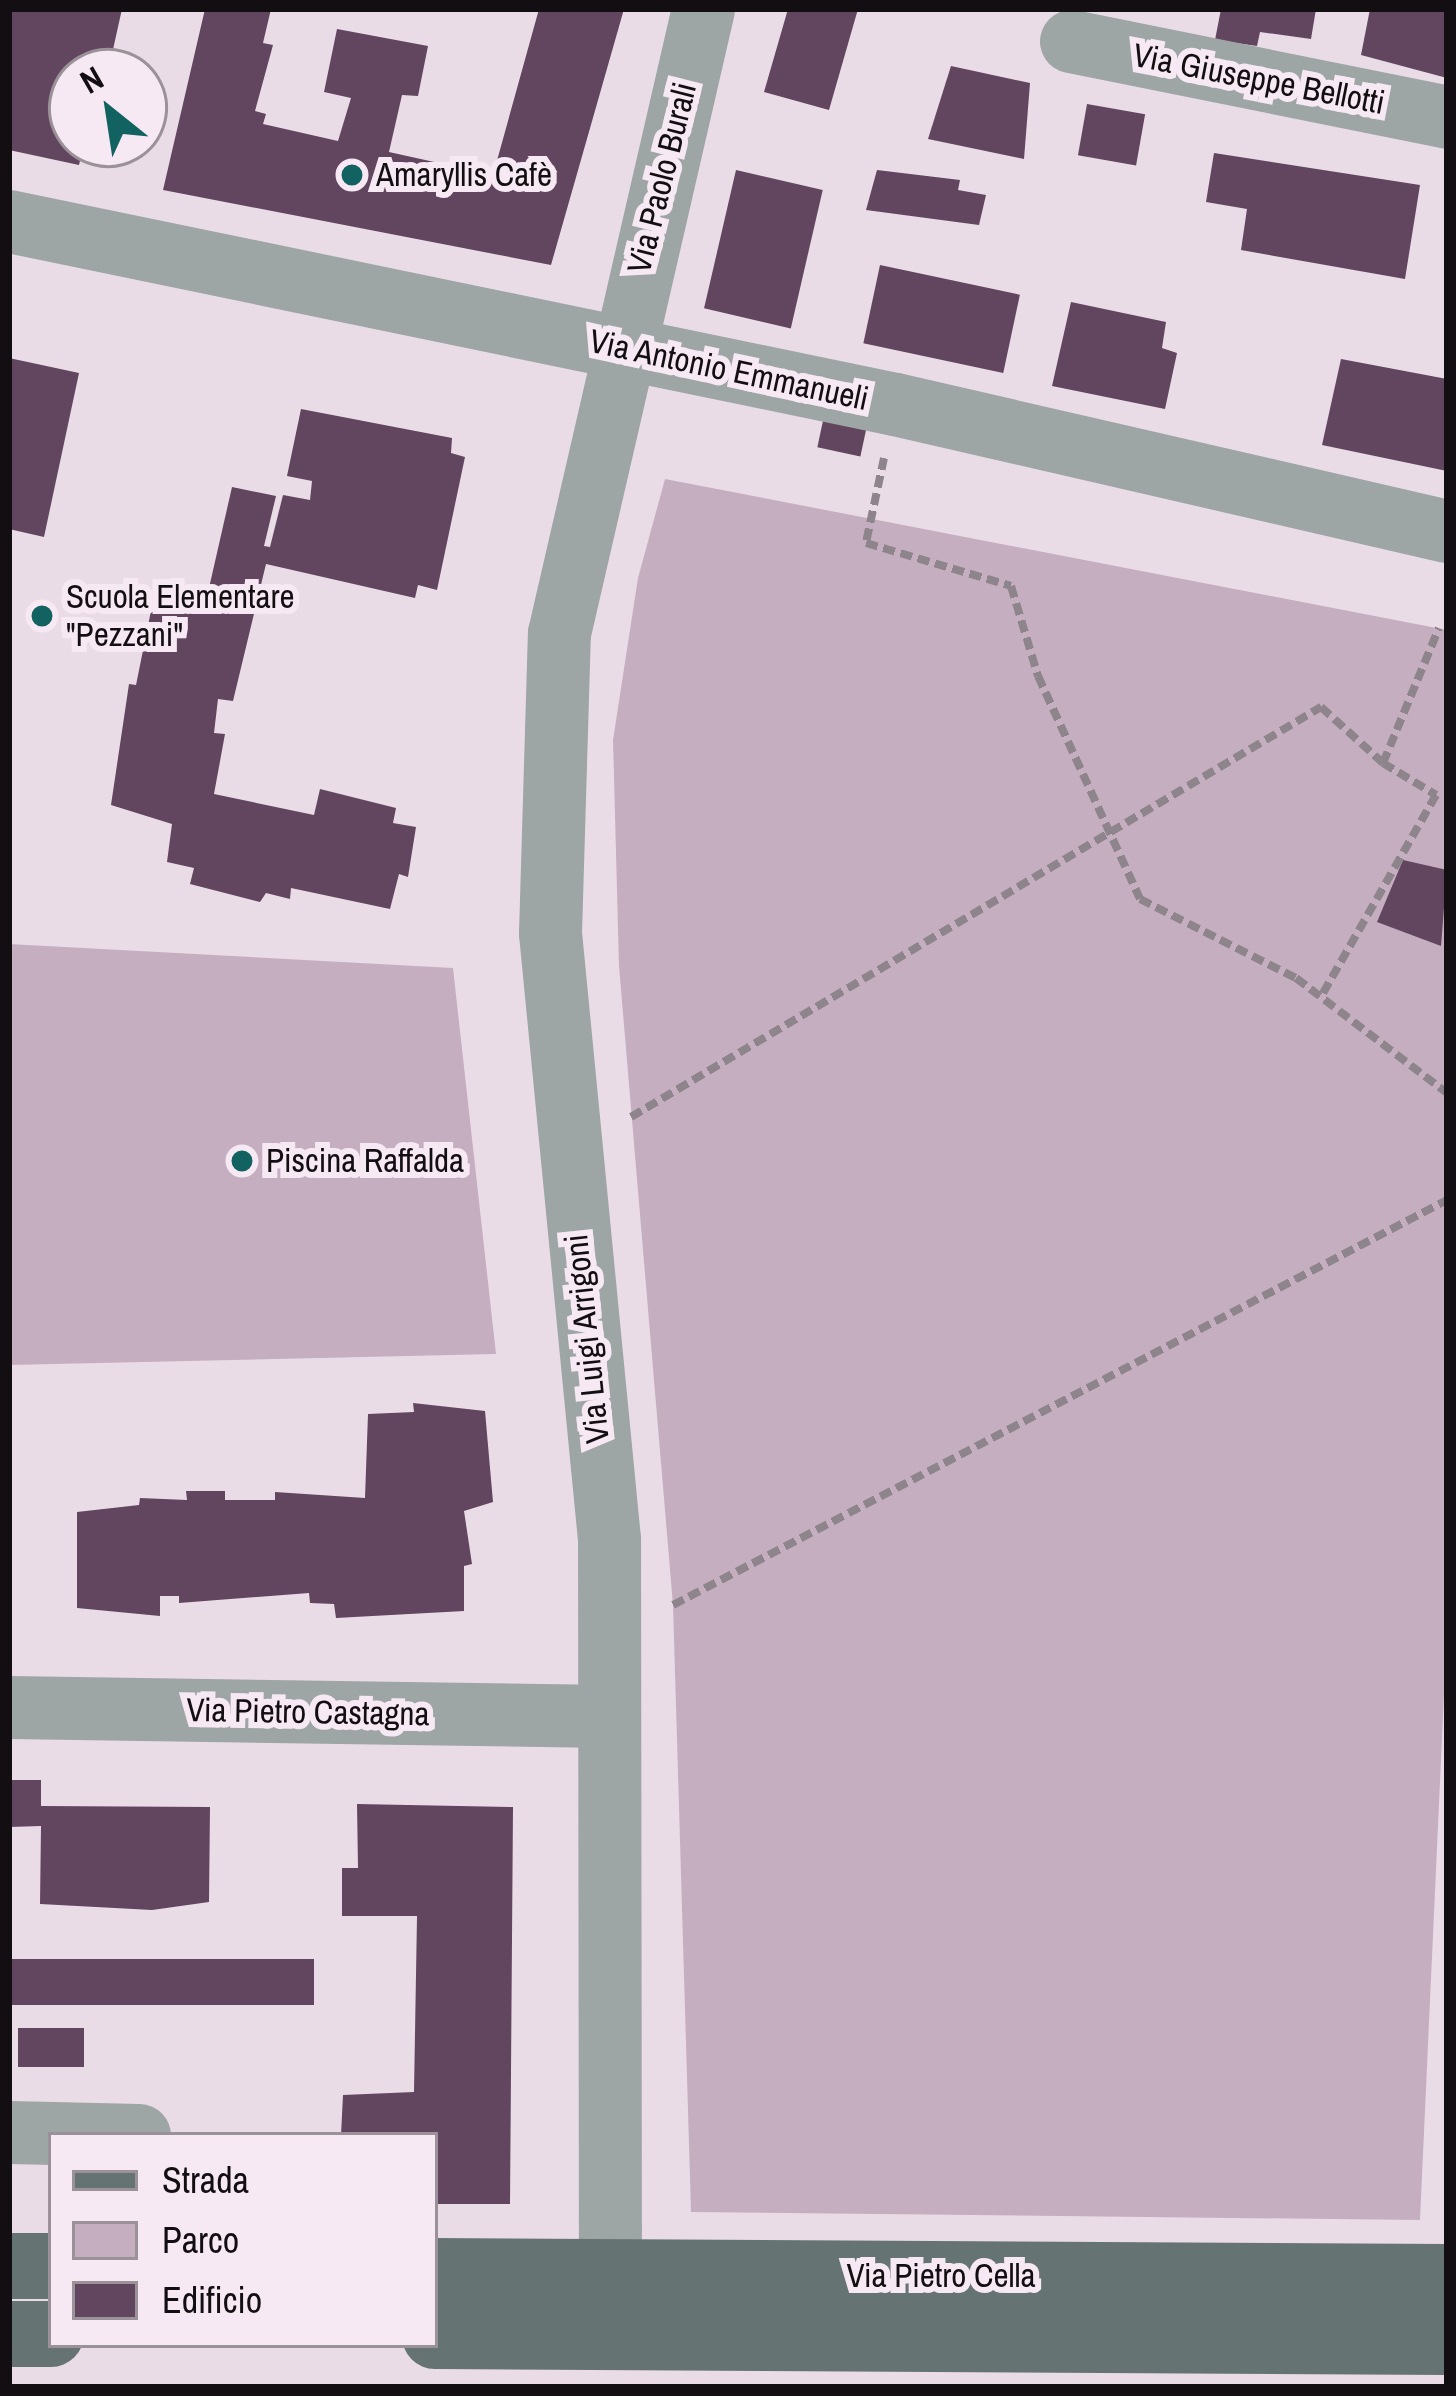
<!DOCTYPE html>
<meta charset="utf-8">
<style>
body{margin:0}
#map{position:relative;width:1456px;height:2396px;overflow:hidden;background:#eadce7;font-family:"Archivo Narrow",sans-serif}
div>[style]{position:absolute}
.green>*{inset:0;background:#c6aec1}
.building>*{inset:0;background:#62455e;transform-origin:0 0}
.path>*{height:8px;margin-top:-4px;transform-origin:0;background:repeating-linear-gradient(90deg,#8e848c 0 12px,transparent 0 18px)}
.minor>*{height:63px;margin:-31.5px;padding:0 31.5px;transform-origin:31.5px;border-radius:31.5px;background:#9da5a5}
.major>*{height:66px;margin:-33px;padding:0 33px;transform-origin:33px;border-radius:33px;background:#657473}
.dots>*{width:33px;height:33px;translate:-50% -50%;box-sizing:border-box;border:6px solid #f7e9f4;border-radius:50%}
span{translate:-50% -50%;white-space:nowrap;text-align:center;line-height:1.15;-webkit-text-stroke:12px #f7e9f4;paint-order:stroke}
.street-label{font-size:33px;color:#120e11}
.poi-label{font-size:33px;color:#120e11}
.left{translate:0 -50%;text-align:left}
.frame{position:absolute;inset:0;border:12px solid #120e11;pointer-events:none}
.legend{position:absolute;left:48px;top:2132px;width:390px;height:216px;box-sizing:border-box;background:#f7e9f4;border:3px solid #9b9199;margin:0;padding:15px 21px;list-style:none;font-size:36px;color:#120e11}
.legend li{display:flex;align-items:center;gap:24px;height:60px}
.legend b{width:60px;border:3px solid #9b9199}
.north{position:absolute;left:48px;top:48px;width:120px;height:120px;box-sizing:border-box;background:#f7e9f4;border:3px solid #9b9199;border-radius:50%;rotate:330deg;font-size:33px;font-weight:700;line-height:48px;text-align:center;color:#120e11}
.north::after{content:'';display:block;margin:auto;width:42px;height:54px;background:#126261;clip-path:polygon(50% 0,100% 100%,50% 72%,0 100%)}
</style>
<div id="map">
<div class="green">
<i style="clip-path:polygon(665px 479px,1447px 630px,1447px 1629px,1420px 2220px,691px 2212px,673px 1605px,619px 966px,613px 740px,638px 578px)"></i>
<i style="clip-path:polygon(9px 944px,453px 968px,496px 1354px,9px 1365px)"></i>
</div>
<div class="building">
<i style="clip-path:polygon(9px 9px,122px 9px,108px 72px,72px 72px,72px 144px,84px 144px,79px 165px,9px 150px)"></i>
<i style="clip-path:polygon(205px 9px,271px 9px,263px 43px,273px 45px,255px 111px,266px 114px,263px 124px,338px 141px,351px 98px,324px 92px,337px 29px,428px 46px,418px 96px,402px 95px,389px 152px,493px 175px,539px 9px,624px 9px,551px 265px,163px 190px)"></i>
<i style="clip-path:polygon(788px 9px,858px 9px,829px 110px,764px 92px)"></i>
<i style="clip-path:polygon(1221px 9px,1316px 9px,1311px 39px,1260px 32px,1257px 46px,1215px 40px)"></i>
<i style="clip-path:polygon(1370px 9px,1447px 9px,1447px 78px,1361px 55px)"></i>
<i style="clip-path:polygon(951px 66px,1030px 83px,1024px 159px,928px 139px)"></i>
<i style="left:1087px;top:104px;width:59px;height:52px;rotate:10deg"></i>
<i style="clip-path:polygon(1214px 153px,1420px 185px,1405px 279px,1241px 250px,1247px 209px,1206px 202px)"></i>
<i style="left:736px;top:170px;width:89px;height:142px;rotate:13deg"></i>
<i style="clip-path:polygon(877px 170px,960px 180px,958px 190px,986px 195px,979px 225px,866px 210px)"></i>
<i style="left:880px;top:265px;width:143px;height:80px;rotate:12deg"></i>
<i style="clip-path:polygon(1071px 302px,1166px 322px,1162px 348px,1177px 353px,1165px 409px,1052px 386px)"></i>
<i style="clip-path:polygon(9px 358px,79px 373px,44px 537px,9px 529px)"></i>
<i style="clip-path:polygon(1341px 359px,1447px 379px,1447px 471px,1322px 445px)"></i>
<i style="clip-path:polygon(301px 409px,452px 438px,451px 453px,465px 457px,437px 590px,418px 585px,415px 598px,266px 564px,233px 701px,218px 699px,214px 733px,225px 734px,214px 794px,314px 815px,320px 789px,396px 808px,393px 823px,416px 827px,408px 877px,399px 874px,390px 909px,291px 888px,290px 899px,266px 893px,260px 902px,190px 884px,194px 868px,167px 862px,172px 824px,111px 805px,129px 684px,136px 685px,157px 581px,209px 588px,232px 487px,276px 496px,264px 546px,270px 547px,283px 495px,310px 500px,312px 481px,287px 476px)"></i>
<i style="left:824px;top:416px;width:44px;height:32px;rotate:12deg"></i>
<i style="clip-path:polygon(1403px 860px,1447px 870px,1441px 946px,1377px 922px)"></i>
<i style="clip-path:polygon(413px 1403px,485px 1411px,493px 1502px,464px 1511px,472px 1564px,464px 1566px,464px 1611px,336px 1618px,334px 1604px,310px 1603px,309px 1593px,179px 1603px,179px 1596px,160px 1596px,160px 1616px,77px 1608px,77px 1512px,139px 1505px,140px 1498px,187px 1500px,186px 1491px,225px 1491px,225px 1500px,275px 1500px,275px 1492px,365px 1498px,368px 1414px,414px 1412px)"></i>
<i style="clip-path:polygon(9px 1780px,41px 1780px,41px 1806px,210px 1807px,209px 1902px,152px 1910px,40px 1904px,41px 1826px,9px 1827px)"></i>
<i style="clip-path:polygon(357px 1804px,513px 1807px,510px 2204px,435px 2204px,435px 2135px,341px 2135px,343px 2095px,414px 2092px,417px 1916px,342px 1916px,342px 1868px,358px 1868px)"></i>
<i style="left:9px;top:1959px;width:305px;height:46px"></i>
<i style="left:18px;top:2028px;width:66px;height:39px"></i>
</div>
<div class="path">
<i style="left:884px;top:458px;width:87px;rotate:102deg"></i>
<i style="left:866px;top:543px;width:151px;rotate:16.5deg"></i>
<i style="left:1011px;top:586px;width:94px;rotate:73.3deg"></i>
<i style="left:1038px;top:676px;width:245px;rotate:65.4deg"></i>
<i style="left:1140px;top:899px;width:175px;rotate:26.9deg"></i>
<i style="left:1296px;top:978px;width:190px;rotate:37.3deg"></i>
<i style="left:1383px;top:763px;width:146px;rotate:-67.5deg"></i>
<i style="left:631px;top:1117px;width:803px;rotate:-30.72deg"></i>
<i style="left:1321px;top:707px;width:84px;rotate:42.1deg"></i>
<i style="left:1383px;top:763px;width:62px;rotate:31.1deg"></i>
<i style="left:1436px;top:795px;width:232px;rotate:119.7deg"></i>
<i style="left:673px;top:1605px;width:874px;rotate:-27.62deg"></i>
</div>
<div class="minor">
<i style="left:1071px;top:41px;width:384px;rotate:11.4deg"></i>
<i style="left:9px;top:221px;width:905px;rotate:11.67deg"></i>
<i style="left:895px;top:404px;width:566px;rotate:12.96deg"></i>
<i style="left:9px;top:1707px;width:599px;rotate:0.86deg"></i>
<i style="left:9px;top:2132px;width:130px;rotate:1.3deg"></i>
<i style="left:610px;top:2322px;width:783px;rotate:-90.07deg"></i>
<i style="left:609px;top:1539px;width:609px;rotate:-95.56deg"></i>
<i style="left:550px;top:933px;width:300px;rotate:-88.3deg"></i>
<i style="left:559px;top:633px;width:640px;rotate:-77.01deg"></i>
</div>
<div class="major">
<i style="left:9px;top:2266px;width:42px"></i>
<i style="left:435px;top:2271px;width:1012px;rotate:0.34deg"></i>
<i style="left:9px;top:2334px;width:42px"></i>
<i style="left:435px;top:2336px;width:1012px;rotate:0.34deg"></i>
</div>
<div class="dots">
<i style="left:352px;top:175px;background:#126261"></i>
<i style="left:42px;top:616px;background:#126261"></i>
<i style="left:242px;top:1161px;background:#126261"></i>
</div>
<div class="street-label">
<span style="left:1259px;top:79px;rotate:11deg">Via Giuseppe Bellotti</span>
<span style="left:662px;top:178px;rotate:-76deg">Via Paolo Burali</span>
<span style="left:729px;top:370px;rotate:12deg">Via Antonio Emmanueli</span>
<span style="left:587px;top:1339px;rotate:-96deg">Via Luigi Arrigoni</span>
<span style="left:308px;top:1712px;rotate:1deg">Via Pietro Castagna</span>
<span style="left:941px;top:2276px">Via Pietro Cella</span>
</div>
<div class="poi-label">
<span class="left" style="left:376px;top:175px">Amaryllis Cafè</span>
<span class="left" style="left:66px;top:616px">Scuola Elementare<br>"Pezzani"</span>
<span class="left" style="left:266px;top:1161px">Piscina Raffalda</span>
</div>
<div class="frame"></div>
<ul class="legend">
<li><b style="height:15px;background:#657473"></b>Strada</li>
<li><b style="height:33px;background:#c6aec1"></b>Parco</li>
<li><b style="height:33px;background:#62455e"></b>Edificio</li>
</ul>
<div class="north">N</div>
</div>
